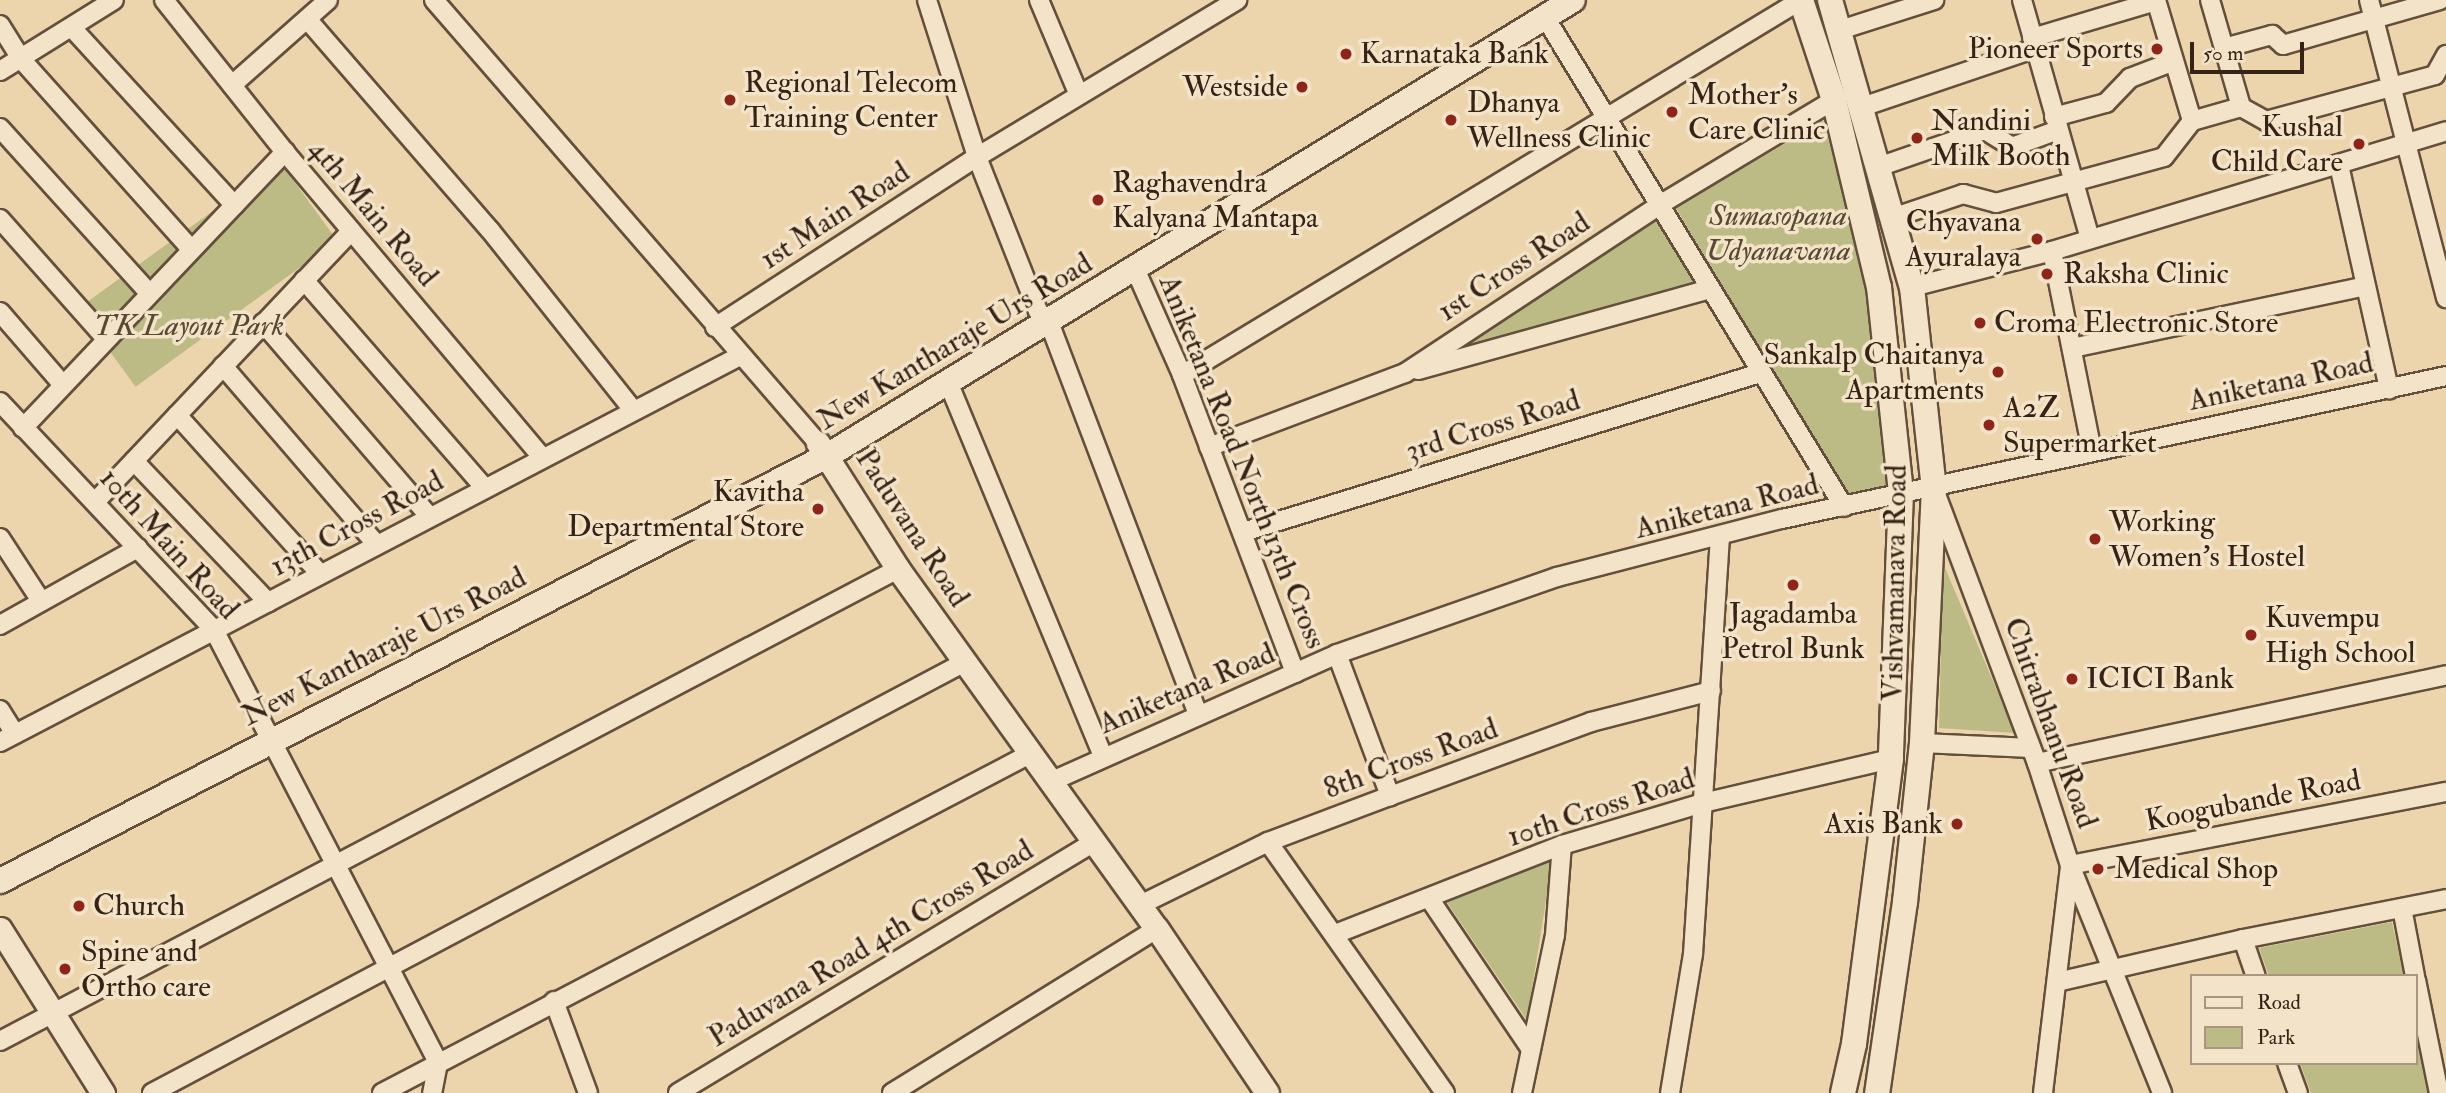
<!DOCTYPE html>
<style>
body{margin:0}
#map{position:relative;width:2446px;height:1093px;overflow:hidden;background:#ecd4ac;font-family:"IM FELL Double Pica",serif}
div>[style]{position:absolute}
.green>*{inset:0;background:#bcbb86;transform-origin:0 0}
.roads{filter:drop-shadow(2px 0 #644f3c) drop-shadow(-2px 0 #644f3c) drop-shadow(0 2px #644f3c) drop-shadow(0 -2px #644f3c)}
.minor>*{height:18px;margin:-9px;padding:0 9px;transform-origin:9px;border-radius:9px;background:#f3e3c9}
.tertiary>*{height:23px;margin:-11.5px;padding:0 11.5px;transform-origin:11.5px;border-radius:11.5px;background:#f3e3c9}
.secondary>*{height:24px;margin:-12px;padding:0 12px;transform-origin:12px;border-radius:12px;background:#f3e3c9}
.dots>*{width:19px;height:19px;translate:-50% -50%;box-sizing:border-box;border:4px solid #f3e3c9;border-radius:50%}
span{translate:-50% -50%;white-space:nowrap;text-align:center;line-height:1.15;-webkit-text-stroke:7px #f3e3c9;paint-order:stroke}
.poi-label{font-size:30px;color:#372316}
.right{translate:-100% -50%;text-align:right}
.left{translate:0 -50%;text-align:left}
.street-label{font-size:30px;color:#372316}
.park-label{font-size:30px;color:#584932;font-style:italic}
.legend{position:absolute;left:2190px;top:974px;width:228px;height:91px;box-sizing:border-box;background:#f3e3c9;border:2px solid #a89681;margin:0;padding:9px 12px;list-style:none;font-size:21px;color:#372316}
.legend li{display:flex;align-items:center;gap:14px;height:35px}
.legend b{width:35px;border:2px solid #a89681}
.scale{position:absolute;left:2190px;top:42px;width:114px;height:32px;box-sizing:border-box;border:4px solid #372316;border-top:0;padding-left:9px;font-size:21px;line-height:24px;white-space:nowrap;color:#372316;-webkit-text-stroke:5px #f3e3c9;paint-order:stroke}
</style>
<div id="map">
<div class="green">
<i style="clip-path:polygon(1823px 121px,1870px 288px,1889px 485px,1848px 497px,1676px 208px)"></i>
<i style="left:280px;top:162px;width:97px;height:249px;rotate:54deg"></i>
<i style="clip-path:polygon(1658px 212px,1702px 286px,1443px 357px)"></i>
<i style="clip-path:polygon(1943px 563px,2015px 733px,1939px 728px)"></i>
<i style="clip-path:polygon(1553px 856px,1527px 1020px,1444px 898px)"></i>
<i style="clip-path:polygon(2392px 922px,2404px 976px,2269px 976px,2259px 948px)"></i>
<i style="clip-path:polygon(2416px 1036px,2428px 1093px,2311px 1093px,2300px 1063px,2416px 1063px)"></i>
</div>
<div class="roads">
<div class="minor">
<i style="left:164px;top:0;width:194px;rotate:51.5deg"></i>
<i style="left:285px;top:152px;width:400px;rotate:49.9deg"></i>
<i style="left:434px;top:0;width:586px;rotate:49.08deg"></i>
<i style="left:927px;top:0;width:165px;rotate:72.3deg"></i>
<i style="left:977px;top:157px;width:166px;rotate:68.4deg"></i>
<i style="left:1038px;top:311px;width:16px;rotate:45deg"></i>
<i style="left:1049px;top:322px;width:419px;rotate:69.2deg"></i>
<i style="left:1039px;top:0;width:103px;rotate:67.2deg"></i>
<i style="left:2022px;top:0;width:248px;rotate:74.1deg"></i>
<i style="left:2156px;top:0;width:126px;rotate:73.4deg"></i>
<i style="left:2210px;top:0;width:111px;rotate:73.8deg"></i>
<i style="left:2241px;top:107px;width:29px;rotate:29deg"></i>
<i style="left:2266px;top:121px;width:175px;rotate:-15.2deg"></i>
<i style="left:2435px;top:75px;width:23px;rotate:-61deg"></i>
<i style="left:2369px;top:0;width:308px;rotate:75.5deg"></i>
<i style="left:1545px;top:17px;width:574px;rotate:58.61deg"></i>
<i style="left:307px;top:19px;width:279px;rotate:49.1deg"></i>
<i style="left:490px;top:230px;width:231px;rotate:51.5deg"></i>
<i style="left:0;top:25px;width:40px;rotate:58deg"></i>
<i style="left:21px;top:59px;width:255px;rotate:48.2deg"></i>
<i style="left:73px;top:29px;width:239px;rotate:47.5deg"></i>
<i style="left:1840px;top:30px;width:99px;rotate:-17.7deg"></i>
<i style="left:2032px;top:38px;width:129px;rotate:-16.6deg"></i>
<i style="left:2224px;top:48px;width:50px;rotate:-15.2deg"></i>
<i style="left:2272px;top:35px;width:15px;rotate:42deg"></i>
<i style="left:2283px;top:45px;width:163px;rotate:-16deg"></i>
<i style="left:0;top:71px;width:134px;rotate:-31.9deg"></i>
<i style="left:232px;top:85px;width:128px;rotate:-41.5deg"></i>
<i style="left:1862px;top:107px;width:184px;rotate:-18.7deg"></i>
<i style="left:2054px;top:117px;width:54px;rotate:-15.1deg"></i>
<i style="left:2106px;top:103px;width:35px;rotate:-46deg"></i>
<i style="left:2130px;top:78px;width:47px;rotate:-21.1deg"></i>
<i style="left:0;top:128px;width:222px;rotate:47.9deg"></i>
<i style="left:2339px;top:165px;width:230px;rotate:77.4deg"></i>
<i style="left:1881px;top:166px;width:110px;rotate:-19.1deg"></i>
<i style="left:1985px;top:130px;width:32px;rotate:32deg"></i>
<i style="left:2012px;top:147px;width:49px;rotate:-20.3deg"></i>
<i style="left:1895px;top:217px;width:72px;rotate:-18.7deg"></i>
<i style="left:1963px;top:194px;width:34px;rotate:15deg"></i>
<i style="left:1996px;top:203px;width:174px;rotate:-15.3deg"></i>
<i style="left:2164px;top:157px;width:46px;rotate:-52.1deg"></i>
<i style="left:2192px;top:121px;width:51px;rotate:-15.9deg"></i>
<i style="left:0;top:219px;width:160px;rotate:48.5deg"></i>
<i style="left:2052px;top:251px;width:204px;rotate:78.7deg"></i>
<i style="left:1136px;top:271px;width:114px;rotate:66.1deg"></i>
<i style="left:1182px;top:375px;width:319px;rotate:69.2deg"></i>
<i style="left:304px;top:280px;width:276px;rotate:49deg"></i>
<i style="left:1912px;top:287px;width:145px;rotate:-14.4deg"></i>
<i style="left:2052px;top:251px;width:412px;rotate:-16.9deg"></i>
<i style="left:0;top:312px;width:96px;rotate:49.2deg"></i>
<i style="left:263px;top:323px;width:256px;rotate:49.3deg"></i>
<i style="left:715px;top:327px;width:312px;rotate:-33deg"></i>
<i style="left:977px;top:157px;width:304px;rotate:-31.1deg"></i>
<i style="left:2072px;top:348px;width:299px;rotate:-11.9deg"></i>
<i style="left:223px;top:366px;width:236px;rotate:49.3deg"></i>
<i style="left:1418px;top:370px;width:303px;rotate:-15.5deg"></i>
<i style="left:1182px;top:375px;width:724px;rotate:-31.21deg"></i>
<i style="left:948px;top:382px;width:405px;rotate:67.5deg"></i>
<i style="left:0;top:402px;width:313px;rotate:46.8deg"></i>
<i style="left:214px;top:630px;width:488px;rotate:62.6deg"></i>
<i style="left:438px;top:1063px;width:31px;rotate:101deg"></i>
<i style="left:177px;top:415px;width:214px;rotate:48deg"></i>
<i style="left:23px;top:428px;width:381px;rotate:-46.5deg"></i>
<i style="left:1209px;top:447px;width:210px;rotate:-20.7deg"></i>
<i style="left:1405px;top:373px;width:307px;rotate:-33.4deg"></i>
<i style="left:1661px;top:204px;width:202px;rotate:-31deg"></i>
<i style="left:134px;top:461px;width:195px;rotate:46.5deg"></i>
<i style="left:1937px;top:497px;width:284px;rotate:69.4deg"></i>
<i style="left:2037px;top:763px;width:107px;rotate:72.1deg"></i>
<i style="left:2070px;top:865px;width:246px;rotate:68deg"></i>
<i style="left:95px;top:502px;width:373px;rotate:-46.6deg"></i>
<i style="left:1243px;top:532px;width:541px;rotate:-17.09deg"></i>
<i style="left:0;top:538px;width:75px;rotate:56.9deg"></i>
<i style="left:0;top:625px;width:158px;rotate:-29.2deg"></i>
<i style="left:1337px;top:654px;width:152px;rotate:69.5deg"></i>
<i style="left:0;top:710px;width:28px;rotate:58deg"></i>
<i style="left:0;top:742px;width:835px;rotate:-27.55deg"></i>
<i style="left:1922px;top:743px;width:109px;rotate:2.6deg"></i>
<i style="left:2037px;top:763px;width:418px;rotate:-12.1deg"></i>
<i style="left:1050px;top:782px;width:314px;rotate:-24deg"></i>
<i style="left:1337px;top:654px;width:233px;rotate:-19.3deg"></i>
<i style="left:1557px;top:577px;width:232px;rotate:-14.5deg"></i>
<i style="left:1782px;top:519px;width:679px;rotate:-12.15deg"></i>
<i style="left:1268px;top:842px;width:307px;rotate:54.8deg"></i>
<i style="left:1429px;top:898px;width:182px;rotate:56deg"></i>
<i style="left:1140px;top:905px;width:143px;rotate:-26.2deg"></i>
<i style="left:1268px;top:842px;width:130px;rotate:-20.7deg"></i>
<i style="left:1390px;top:796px;width:214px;rotate:-20.2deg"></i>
<i style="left:1591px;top:722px;width:124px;rotate:-14.5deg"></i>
<i style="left:2402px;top:908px;width:69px;rotate:79.2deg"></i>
<i style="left:1335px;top:934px;width:244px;rotate:-21.4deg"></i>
<i style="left:1562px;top:845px;width:147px;rotate:-16.6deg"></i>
<i style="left:1703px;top:803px;width:193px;rotate:-13.2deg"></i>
<i style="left:2243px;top:939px;width:39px;rotate:71deg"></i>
<i style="left:2416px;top:980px;width:115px;rotate:78.5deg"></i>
<i style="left:2057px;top:982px;width:191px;rotate:-13deg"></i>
<i style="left:2243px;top:939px;width:207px;rotate:-11.1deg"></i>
<i style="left:554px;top:1001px;width:98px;rotate:69.7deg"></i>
<i style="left:0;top:1041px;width:1014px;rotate:-27.73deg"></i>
<i style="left:2287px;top:1063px;width:32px;rotate:70deg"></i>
<i style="left:152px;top:1093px;width:920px;rotate:-27.93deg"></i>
<i style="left:382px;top:1093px;width:729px;rotate:-27.62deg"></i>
<i style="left:678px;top:1093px;width:486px;rotate:-31.1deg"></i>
<i style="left:892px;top:1093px;width:312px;rotate:-31.8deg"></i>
<i style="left:1522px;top:1093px;width:161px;rotate:-78.2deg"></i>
<i style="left:1555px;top:935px;width:90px;rotate:-85.6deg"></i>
<i style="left:1670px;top:1093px;width:141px;rotate:-80.6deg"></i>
<i style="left:1693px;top:954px;width:418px;rotate:-86.3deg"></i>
<i style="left:2043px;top:1093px;width:230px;rotate:-83.2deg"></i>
<i style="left:2070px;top:865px;width:383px;rotate:-11deg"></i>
</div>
<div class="tertiary">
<i style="left:818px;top:443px;width:149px;rotate:57.6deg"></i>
<i style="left:898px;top:569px;width:443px;rotate:54.3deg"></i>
<i style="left:1157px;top:929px;width:197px;rotate:56.1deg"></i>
<i style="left:0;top:929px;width:194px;rotate:57.9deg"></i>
</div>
<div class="secondary">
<i style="left:1801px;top:0;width:105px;rotate:71.7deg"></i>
<i style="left:1834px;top:100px;width:192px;rotate:76.5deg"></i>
<i style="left:1879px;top:287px;width:207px;rotate:83.9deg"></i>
<i style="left:1901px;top:493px;width:266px;rotate:92.2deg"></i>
<i style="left:1891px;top:759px;width:287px;rotate:97.4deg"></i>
<i style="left:1854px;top:1044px;width:50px;rotate:102.7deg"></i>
<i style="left:1830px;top:0;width:298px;rotate:74.1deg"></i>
<i style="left:1912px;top:287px;width:202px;rotate:83.8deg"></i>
<i style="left:1934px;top:488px;width:255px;rotate:92.7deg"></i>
<i style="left:1922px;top:743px;width:160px;rotate:96.1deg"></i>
<i style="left:1905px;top:902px;width:193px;rotate:98.3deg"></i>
<i style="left:0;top:881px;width:930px;rotate:-27.2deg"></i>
<i style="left:827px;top:456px;width:874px;rotate:-31.44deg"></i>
</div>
</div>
<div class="dots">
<i style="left:2157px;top:49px;background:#8f2418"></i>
<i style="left:1346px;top:54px;background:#8f2418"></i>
<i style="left:1302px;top:87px;background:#8f2418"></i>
<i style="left:730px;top:100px;background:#8f2418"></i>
<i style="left:1672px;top:112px;background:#8f2418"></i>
<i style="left:1451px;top:120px;background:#8f2418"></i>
<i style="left:1917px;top:138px;background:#8f2418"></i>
<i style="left:2359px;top:144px;background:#8f2418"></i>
<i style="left:1098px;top:200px;background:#8f2418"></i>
<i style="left:2037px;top:239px;background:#8f2418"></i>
<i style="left:2047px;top:274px;background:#8f2418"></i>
<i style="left:1980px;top:323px;background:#8f2418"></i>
<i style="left:1998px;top:372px;background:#8f2418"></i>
<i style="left:1989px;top:425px;background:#8f2418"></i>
<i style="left:818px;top:509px;background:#8f2418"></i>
<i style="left:2095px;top:539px;background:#8f2418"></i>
<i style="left:1793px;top:585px;background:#8f2418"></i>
<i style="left:2251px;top:635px;background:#8f2418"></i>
<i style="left:2072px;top:679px;background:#8f2418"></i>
<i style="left:1957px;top:824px;background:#8f2418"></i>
<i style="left:2098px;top:869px;background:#8f2418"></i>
<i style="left:79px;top:906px;background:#8f2418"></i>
<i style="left:65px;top:969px;background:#8f2418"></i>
</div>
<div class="poi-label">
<span class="right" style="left:2143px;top:49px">Pioneer Sports</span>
<span class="left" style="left:1360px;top:54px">Karnataka Bank</span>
<span class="left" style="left:744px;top:100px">Regional Telecom<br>Training Center</span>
<span class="right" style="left:1288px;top:87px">Westside</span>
<span class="left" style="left:1688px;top:112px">Mother's<br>Care Clinic</span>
<span class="left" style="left:1467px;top:120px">Dhanya<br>Wellness Clinic</span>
<span class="left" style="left:1931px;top:138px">Nandini<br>Milk Booth</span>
<span class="right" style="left:2343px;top:144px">Kushal<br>Child Care</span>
<span class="left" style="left:1112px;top:200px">Raghavendra<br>Kalyana Mantapa</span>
<span class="right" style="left:2021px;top:239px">Chyavana<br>Ayuralaya</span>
<span class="left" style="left:2063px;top:274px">Raksha Clinic</span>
<span class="left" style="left:1994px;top:323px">Croma Electronic Store</span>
<span class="right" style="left:1984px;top:372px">Sankalp Chaitanya<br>Apartments</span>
<span class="left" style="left:2003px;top:425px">A2Z<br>Supermarket</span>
<span class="right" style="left:804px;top:509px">Kavitha<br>Departmental Store</span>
<span class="left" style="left:2109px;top:539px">Working<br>Women's Hostel</span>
<span style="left:1793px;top:631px">Jagadamba<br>Petrol Bunk</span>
<span class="left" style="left:2265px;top:635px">Kuvempu<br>High School</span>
<span class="left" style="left:2086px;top:679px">ICICI Bank</span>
<span class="right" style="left:1943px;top:824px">Axis Bank</span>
<span class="left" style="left:2114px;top:869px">Medical Shop</span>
<span class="left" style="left:93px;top:906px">Church</span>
<span class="left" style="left:81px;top:969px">Spine and<br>Ortho care</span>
</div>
<div class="street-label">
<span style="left:373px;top:213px;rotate:50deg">4th Main Road</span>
<span style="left:835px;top:216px;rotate:-33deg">1st Main Road</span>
<span style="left:1514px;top:267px;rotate:-33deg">1st Cross Road</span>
<span style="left:955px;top:342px;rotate:-31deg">New Kantharaje Urs Road</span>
<span style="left:2281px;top:382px;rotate:-12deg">Aniketana Road</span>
<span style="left:1493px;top:426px;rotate:-17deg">3rd Cross Road</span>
<span style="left:1242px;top:462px;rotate:68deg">Aniketana Road North 13th Cross</span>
<span style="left:1727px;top:507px;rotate:-14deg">Aniketana Road</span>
<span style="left:357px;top:524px;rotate:-28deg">13th Cross Road</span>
<span style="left:912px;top:528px;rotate:57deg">Paduvana Road</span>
<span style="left:169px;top:544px;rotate:48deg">10th Main Road</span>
<span style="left:1895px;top:583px;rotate:-89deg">Vishvamanava Road</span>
<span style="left:384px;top:647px;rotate:-27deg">New Kantharaje Urs Road</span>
<span style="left:1187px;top:689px;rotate:-23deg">Aniketana Road</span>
<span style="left:2050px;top:723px;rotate:70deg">Chitrabhanu Road</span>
<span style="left:1411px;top:759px;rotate:-20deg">8th Cross Road</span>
<span style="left:2253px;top:801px;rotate:-11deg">Koogubande Road</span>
<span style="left:1601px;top:808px;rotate:-18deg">10th Cross Road</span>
<span style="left:871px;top:944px;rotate:-31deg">Paduvana Road 4th Cross Road</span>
</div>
<div class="park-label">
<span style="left:1778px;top:233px">Sumasopana<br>Udyanavana</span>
<span style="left:189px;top:326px">TK Layout Park</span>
</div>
<ul class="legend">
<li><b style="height:9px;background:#f3e3c9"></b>Road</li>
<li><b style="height:19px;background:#bcbb86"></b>Park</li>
</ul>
<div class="scale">50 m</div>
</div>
